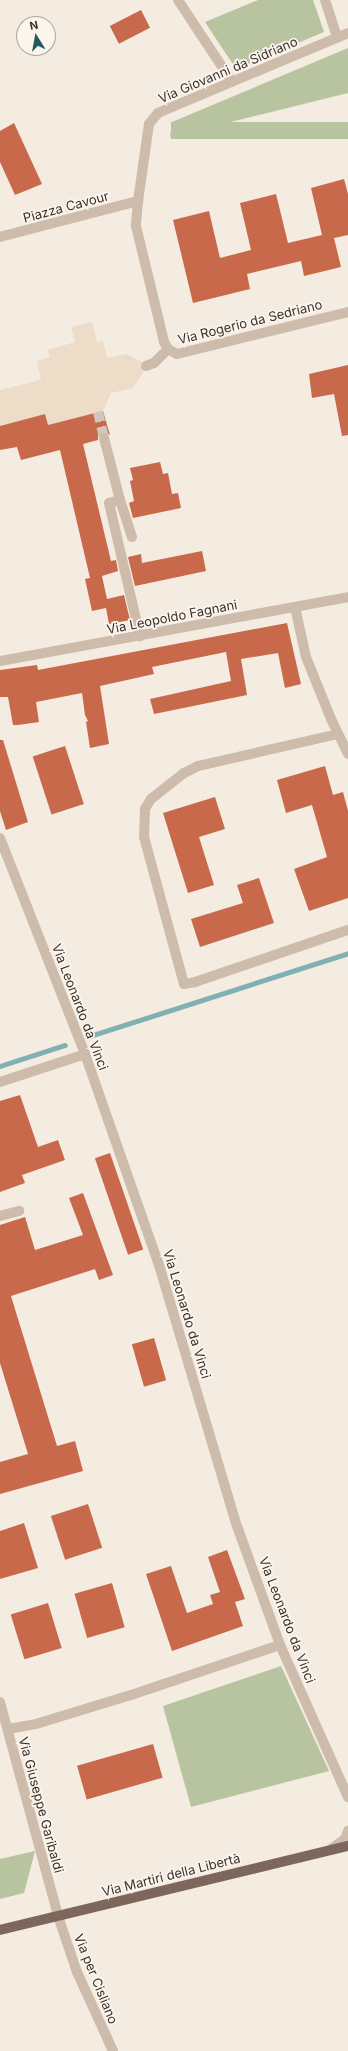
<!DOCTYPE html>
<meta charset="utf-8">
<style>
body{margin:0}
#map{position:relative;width:348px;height:2051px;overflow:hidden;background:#f4ebe1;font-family:Inter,sans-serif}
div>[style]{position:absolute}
.green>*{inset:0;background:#b8c4a0;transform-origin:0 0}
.plaza>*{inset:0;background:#ecdcc8}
.stream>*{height:4.5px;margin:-2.25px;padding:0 2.25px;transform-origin:2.25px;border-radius:2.25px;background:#7fb0b2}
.building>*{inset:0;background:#c8694b;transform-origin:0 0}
.street-tunnel>*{height:10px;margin-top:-5px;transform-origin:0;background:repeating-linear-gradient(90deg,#cfc6bd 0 10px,transparent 0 15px)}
.street>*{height:10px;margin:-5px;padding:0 5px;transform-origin:5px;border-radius:5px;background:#cdbbac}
.primary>*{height:10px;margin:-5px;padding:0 5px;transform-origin:5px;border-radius:5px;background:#7d675c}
span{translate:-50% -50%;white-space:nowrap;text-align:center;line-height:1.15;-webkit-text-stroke:3.5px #fbf5ee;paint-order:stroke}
.street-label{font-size:13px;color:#3b302b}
.north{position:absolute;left:16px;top:16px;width:40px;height:40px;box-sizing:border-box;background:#fbf5ee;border:1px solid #aea6a0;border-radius:50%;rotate:349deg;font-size:11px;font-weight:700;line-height:16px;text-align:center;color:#3b302b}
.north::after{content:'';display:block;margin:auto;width:14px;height:18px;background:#1f5a5e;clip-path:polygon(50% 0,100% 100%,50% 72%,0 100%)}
</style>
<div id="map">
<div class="green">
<i style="clip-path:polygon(258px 0,313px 0,324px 32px,236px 69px,205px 22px)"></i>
<i style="clip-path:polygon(348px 48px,348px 93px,170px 137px,172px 122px)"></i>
<i style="left:348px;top:122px;width:17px;height:177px;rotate:90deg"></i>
<i style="clip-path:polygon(281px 1666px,329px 1771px,191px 1807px,163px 1706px)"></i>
<i style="clip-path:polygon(35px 1851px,24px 1893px,0 1899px,0 1859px)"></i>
</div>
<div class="plaza">
<i style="clip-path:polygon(92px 322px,97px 342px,103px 341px,107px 358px,127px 354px,145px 364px,146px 368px,133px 388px,111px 393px,103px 411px,48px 425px,45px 414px,0 426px,0 390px,41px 380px,37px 361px,50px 357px,48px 350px,75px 342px,71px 327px)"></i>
</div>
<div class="stream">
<i style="left:87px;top:1037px;width:274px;rotate:-17.8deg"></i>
<i style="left:0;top:1066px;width:68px;rotate:-17.9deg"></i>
</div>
<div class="building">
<i style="left:141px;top:10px;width:20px;height:35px;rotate:63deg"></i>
<i style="clip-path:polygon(14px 123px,42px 184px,15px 195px,0 162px,0 131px)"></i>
<i style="clip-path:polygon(344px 179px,348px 194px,348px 235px,334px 238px,341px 267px,304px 276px,301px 261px,247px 274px,250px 289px,193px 303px,173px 220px,209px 211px,220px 258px,251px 250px,240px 203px,276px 194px,288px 243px,322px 235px,311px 188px)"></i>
<i style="clip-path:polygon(348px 365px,348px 435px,342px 436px,334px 394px,312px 398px,309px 374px)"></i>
<i style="clip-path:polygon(103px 411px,110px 435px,106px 432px,102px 432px,98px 436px,98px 440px,83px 444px,111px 561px,116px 560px,118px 571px,102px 576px,107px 599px,124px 595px,130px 620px,109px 624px,106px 608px,92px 611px,85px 579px,90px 578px,60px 450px,21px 460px,17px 447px,0 450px,0 426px,45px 414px,48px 425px)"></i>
<i style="clip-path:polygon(160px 462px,163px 474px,168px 473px,172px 494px,178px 493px,181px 508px,133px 518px,129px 503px,134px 501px,130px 481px,133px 480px,130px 468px)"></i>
<i style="clip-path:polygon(202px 551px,206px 571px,135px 586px,128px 557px,141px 554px,142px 563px)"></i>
<i style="clip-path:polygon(287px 623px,301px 684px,285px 688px,278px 653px,241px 659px,247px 695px,154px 714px,150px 699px,231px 681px,226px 652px,152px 667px,154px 674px,100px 686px,109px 744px,90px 748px,86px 722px,88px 721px,85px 715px,82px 693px,36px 702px,39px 722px,18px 725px,13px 725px,8px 697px,0 697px,0 670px,37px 665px,38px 670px)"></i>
<i style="clip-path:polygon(0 740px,3px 740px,28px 822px,6px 830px,0 811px)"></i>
<i style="left:65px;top:746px;width:61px;height:34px;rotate:72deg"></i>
<i style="clip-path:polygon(325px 766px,333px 795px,343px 792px,348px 811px,348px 898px,309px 911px,294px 869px,327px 857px,312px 805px,286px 813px,277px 780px)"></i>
<i style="clip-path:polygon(215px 797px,225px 829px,199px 837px,214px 885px,188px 893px,163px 813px)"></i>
<i style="clip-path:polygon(259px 878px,274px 923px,200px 947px,191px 919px,243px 903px,237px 885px)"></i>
<i style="clip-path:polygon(20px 1095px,38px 1147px,58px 1140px,65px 1160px,22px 1175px,25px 1183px,0 1192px,0 1101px)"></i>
<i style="left:110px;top:1153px;width:102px;height:16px;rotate:71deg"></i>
<i style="clip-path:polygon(83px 1193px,113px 1275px,99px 1280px,95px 1269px,11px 1296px,57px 1446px,75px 1441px,83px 1471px,0 1494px,0 1462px,28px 1454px,0 1363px,0 1225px,25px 1217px,35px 1250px,83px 1235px,69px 1198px)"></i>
<i style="left:154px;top:1338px;width:44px;height:23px;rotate:74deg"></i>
<i style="left:88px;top:1504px;width:46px;height:39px;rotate:72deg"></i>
<i style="clip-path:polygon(24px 1523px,38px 1568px,0 1579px,0 1531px)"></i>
<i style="clip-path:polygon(227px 1550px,245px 1599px,235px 1602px,243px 1626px,172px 1651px,146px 1574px,171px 1566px,187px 1613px,213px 1604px,210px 1595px,220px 1592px,208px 1557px)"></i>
<i style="left:112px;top:1583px;width:46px;height:39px;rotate:74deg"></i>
<i style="left:48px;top:1603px;width:47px;height:39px;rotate:73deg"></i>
<i style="left:153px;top:1744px;width:35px;height:79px;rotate:74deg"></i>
</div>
<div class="street-tunnel">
<i style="left:98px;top:412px;width:27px;rotate:77deg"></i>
</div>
<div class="street">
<i style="left:178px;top:0;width:98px;rotate:56.6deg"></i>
<i style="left:325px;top:0;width:39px;rotate:72deg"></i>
<i style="left:348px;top:33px;width:206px;rotate:157.2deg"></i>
<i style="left:158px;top:113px;width:14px;rotate:129deg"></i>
<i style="left:149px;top:124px;width:78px;rotate:98.1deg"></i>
<i style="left:138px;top:201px;width:25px;rotate:95deg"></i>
<i style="left:136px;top:226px;width:119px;rotate:76.4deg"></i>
<i style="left:164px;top:342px;width:8px;rotate:60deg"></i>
<i style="left:168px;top:349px;width:10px;rotate:29deg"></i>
<i style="left:177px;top:354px;width:176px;rotate:-13.8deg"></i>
<i style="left:0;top:237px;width:143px;rotate:-14.6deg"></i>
<i style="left:146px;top:366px;width:9px;rotate:-21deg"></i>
<i style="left:154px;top:363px;width:20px;rotate:-45deg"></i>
<i style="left:104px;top:438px;width:64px;rotate:75.5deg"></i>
<i style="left:120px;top:500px;width:11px;rotate:165deg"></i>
<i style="left:109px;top:503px;width:137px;rotate:76.9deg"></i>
<i style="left:120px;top:500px;width:39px;rotate:72deg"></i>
<i style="left:295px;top:607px;width:51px;rotate:77.6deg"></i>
<i style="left:306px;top:657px;width:67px;rotate:68deg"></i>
<i style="left:331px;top:719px;width:39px;rotate:64deg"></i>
<i style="left:0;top:661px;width:354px;rotate:-10.4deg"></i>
<i style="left:338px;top:734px;width:144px;rotate:167.1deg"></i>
<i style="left:198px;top:766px;width:16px;rotate:153deg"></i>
<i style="left:184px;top:773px;width:42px;rotate:141.8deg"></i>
<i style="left:151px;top:799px;width:12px;rotate:121deg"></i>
<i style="left:145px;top:809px;width:28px;rotate:92deg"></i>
<i style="left:144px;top:837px;width:152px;rotate:74.8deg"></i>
<i style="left:184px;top:984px;width:11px;rotate:-10deg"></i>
<i style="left:195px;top:982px;width:162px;rotate:-18.8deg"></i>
<i style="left:0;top:838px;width:232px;rotate:68.5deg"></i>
<i style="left:85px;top:1054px;width:224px;rotate:70.7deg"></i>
<i style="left:159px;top:1265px;width:272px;rotate:73.4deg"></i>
<i style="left:237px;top:1526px;width:127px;rotate:70.1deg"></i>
<i style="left:280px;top:1645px;width:167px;rotate:65.9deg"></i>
<i style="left:0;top:1082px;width:89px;rotate:-18.2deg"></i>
<i style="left:0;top:1216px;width:20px;rotate:-15deg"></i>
<i style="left:0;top:1702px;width:222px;rotate:74.8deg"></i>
<i style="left:58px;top:1916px;width:59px;rotate:71.3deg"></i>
<i style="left:77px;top:1972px;width:87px;rotate:65.5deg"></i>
<i style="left:8px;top:1729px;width:28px;rotate:-10deg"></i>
<i style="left:36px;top:1724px;width:99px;rotate:-17deg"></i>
<i style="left:131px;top:1695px;width:157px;rotate:-18.6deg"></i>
<i style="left:331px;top:1849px;width:17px;rotate:-36deg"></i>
<i style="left:345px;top:1839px;width:9px;rotate:-69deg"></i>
</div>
<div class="primary">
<i style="left:0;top:1930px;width:358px;rotate:-13.6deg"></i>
</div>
<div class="street-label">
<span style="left:228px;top:70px;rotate:-23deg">Via Giovanni da Sidriano</span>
<span style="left:66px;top:207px;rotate:-15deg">Piazza Cavour</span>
<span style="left:250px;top:322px;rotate:-14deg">Via Rogerio da Sedriano</span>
<span style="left:172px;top:617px;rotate:-11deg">Via Leopoldo Fagnani</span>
<span style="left:80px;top:1007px;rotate:69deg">Via Leonardo da Vinci</span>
<span style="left:187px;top:1314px;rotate:73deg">Via Leonardo da Vinci</span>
<span style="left:287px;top:1620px;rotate:69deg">Via Leonardo da Vinci</span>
<span style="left:41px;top:1805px;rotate:75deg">Via Giuseppe Garibaldi</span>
<span style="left:171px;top:1875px;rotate:-14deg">Via Martiri della Libertà</span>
<span style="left:96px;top:1979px;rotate:68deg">Via per Cisliano</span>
</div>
<div class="north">N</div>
</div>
